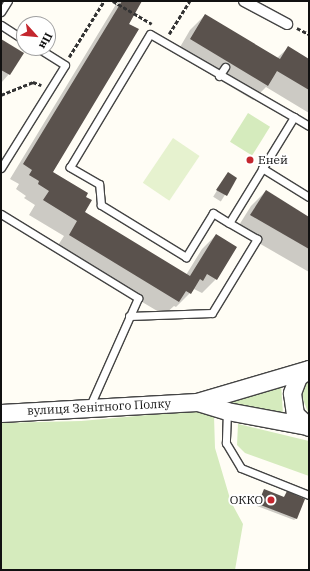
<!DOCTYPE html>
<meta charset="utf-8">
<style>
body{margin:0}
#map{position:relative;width:310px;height:571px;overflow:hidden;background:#fffdf5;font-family:"IBM Plex Serif",serif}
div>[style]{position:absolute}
.green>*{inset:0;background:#d5ebbd;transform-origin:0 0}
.pitch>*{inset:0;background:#e6f2cf;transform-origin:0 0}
.shadow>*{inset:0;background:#0003;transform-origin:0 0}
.building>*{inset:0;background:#5a524d}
.path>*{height:2.5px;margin-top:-1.25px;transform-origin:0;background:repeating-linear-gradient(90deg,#333 0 4px,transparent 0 6px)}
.roads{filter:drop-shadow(1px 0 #444) drop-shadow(-1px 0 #444) drop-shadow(0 1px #444) drop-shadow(0 -1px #444)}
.service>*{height:7px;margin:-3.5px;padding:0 3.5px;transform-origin:3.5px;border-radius:3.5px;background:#fff}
.pedestrian>*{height:10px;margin:-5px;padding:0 5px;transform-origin:5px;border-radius:5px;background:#fff}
.tertiary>*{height:17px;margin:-8.5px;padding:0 8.5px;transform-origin:8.5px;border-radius:8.5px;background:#fff}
.dots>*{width:11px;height:11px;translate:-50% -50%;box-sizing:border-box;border:2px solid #fff;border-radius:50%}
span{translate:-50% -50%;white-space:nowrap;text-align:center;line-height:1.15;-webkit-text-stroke:4px #fff;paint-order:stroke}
.poi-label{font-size:12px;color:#111}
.left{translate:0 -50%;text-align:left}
.right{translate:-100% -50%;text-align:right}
.street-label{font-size:12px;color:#111}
.frame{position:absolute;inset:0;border:2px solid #111;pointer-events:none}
.north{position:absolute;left:16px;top:16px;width:40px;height:40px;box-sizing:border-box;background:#fff;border:1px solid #a0a0a0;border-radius:50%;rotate:117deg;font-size:11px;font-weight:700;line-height:16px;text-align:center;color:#111}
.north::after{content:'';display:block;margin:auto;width:14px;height:18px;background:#c4262e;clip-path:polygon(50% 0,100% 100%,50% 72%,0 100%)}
</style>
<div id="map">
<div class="green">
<i style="left:248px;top:113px;width:26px;height:34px;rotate:32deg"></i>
<i style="clip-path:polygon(309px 378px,309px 415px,301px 394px)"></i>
<i style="clip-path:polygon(281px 384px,283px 414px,227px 403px)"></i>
<i style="clip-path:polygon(193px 411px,214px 416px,215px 448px,231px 502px,243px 524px,235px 570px,1px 570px,1px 423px,81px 421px)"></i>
<i style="clip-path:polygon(238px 424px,309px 441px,309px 476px,245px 453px,237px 445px)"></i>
</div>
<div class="pitch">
<i style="left:173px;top:138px;width:32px;height:54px;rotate:34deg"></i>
</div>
<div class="shadow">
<i style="clip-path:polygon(118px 1px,141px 1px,52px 173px,85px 197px,83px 213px,186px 275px,202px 249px,216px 235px,216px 279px,202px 293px,194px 289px,176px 307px,174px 306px,164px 315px,55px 250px,64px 236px,29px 215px,35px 205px,24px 198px,26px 196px,16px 189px,19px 184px,10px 179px)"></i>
<i style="clip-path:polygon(205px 15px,277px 58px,288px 48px,309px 60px,309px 113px,266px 87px,253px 100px,176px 54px,190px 30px)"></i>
<i style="clip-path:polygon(1px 40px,9px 74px,1px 83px)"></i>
<i style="left:228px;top:173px;width:9px;height:28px;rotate:32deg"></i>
<i style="clip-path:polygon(266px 191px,309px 218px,309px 272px,236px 230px,251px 206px)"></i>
<i style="clip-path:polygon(264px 490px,283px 498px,287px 493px,297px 518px,294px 520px,257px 506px)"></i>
</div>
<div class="building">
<i style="clip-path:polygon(122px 1px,142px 1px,129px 24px,139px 29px,53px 172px,88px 193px,86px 197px,92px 200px,85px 212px,190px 276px,216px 234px,237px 247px,217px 280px,207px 274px,203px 281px,200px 279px,191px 294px,186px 291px,179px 302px,69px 235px,77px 221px,43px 200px,49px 191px,38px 184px,39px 181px,29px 175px,32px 170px,23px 164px)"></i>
<i style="clip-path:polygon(205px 14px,280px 59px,288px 46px,309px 59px,309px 90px,277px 71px,268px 86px,190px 39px)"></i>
<i style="clip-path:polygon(1px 39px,24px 53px,10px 75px,1px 70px)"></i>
<i style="clip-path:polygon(228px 172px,237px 178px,227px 196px,216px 190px)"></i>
<i style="clip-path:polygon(266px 190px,309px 217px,309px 249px,250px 215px)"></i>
<i style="clip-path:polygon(264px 489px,284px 497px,287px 491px,305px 499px,297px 519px,258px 504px)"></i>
</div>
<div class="path">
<i style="left:113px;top:1px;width:45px;rotate:30.5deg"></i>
<i style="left:297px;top:28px;width:13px;rotate:27deg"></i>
<i style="left:169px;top:34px;width:39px;rotate:-58deg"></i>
<i style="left:69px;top:57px;width:66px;rotate:-58deg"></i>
<i style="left:1px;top:95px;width:35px;rotate:-22deg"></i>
<i style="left:33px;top:82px;width:9px;rotate:21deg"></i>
</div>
<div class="roads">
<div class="service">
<i style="left:1px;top:12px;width:13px;rotate:-58deg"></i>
<i style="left:1px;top:25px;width:27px;rotate:33deg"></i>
<i style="left:219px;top:76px;width:11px;rotate:-56deg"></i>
<i style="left:294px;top:117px;width:17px;rotate:31deg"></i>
<i style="left:1px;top:168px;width:121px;rotate:-58.1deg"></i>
<i style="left:65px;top:65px;width:32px;rotate:-148deg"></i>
<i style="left:262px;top:168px;width:55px;rotate:31.7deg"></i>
<i style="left:1px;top:214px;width:161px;rotate:31.5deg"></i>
<i style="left:138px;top:298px;width:118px;rotate:114deg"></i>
<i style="left:129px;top:316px;width:83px;rotate:-2.1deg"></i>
<i style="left:212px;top:313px;width:87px;rotate:-58.7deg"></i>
<i style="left:257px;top:239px;width:32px;rotate:-150deg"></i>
<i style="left:229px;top:223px;width:19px;rotate:-148deg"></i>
<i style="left:213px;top:213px;width:52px;rotate:121.5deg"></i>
<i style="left:186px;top:257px;width:100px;rotate:-148.5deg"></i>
<i style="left:101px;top:205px;width:21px;rotate:-95deg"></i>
<i style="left:99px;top:184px;width:34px;rotate:-150deg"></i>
<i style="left:70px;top:167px;width:155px;rotate:-59deg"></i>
<i style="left:150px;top:34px;width:166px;rotate:30deg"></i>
<i style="left:294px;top:117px;width:124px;rotate:121.5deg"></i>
<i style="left:227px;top:411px;width:32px;rotate:92deg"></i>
<i style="left:226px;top:443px;width:29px;rotate:59deg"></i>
<i style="left:241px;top:468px;width:73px;rotate:21.7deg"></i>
</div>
<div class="pedestrian">
<i style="left:244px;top:1px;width:49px;rotate:28.1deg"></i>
</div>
<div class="tertiary">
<i style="left:309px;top:369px;width:14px;rotate:144deg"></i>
<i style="left:298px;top:377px;width:17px;rotate:111deg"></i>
<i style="left:292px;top:393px;width:21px;rotate:82deg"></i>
<i style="left:295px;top:414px;width:19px;rotate:43deg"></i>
<i style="left:198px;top:402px;width:30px;rotate:17deg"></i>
<i style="left:227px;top:411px;width:81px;rotate:10.6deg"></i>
<i style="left:1px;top:413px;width:196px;rotate:-3.2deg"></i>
<i style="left:197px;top:402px;width:117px;rotate:-16.4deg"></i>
</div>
</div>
<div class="dots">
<i style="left:250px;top:160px;background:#c4262e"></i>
<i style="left:271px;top:500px;background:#c4262e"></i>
</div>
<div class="poi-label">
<span class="left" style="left:258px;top:160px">Еней</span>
<span class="right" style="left:263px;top:500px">ОККО</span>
</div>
<div class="street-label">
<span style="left:99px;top:407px;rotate:-3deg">вулиця Зенітного Полку</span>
</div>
<div class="frame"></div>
<div class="north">Пн</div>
</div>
